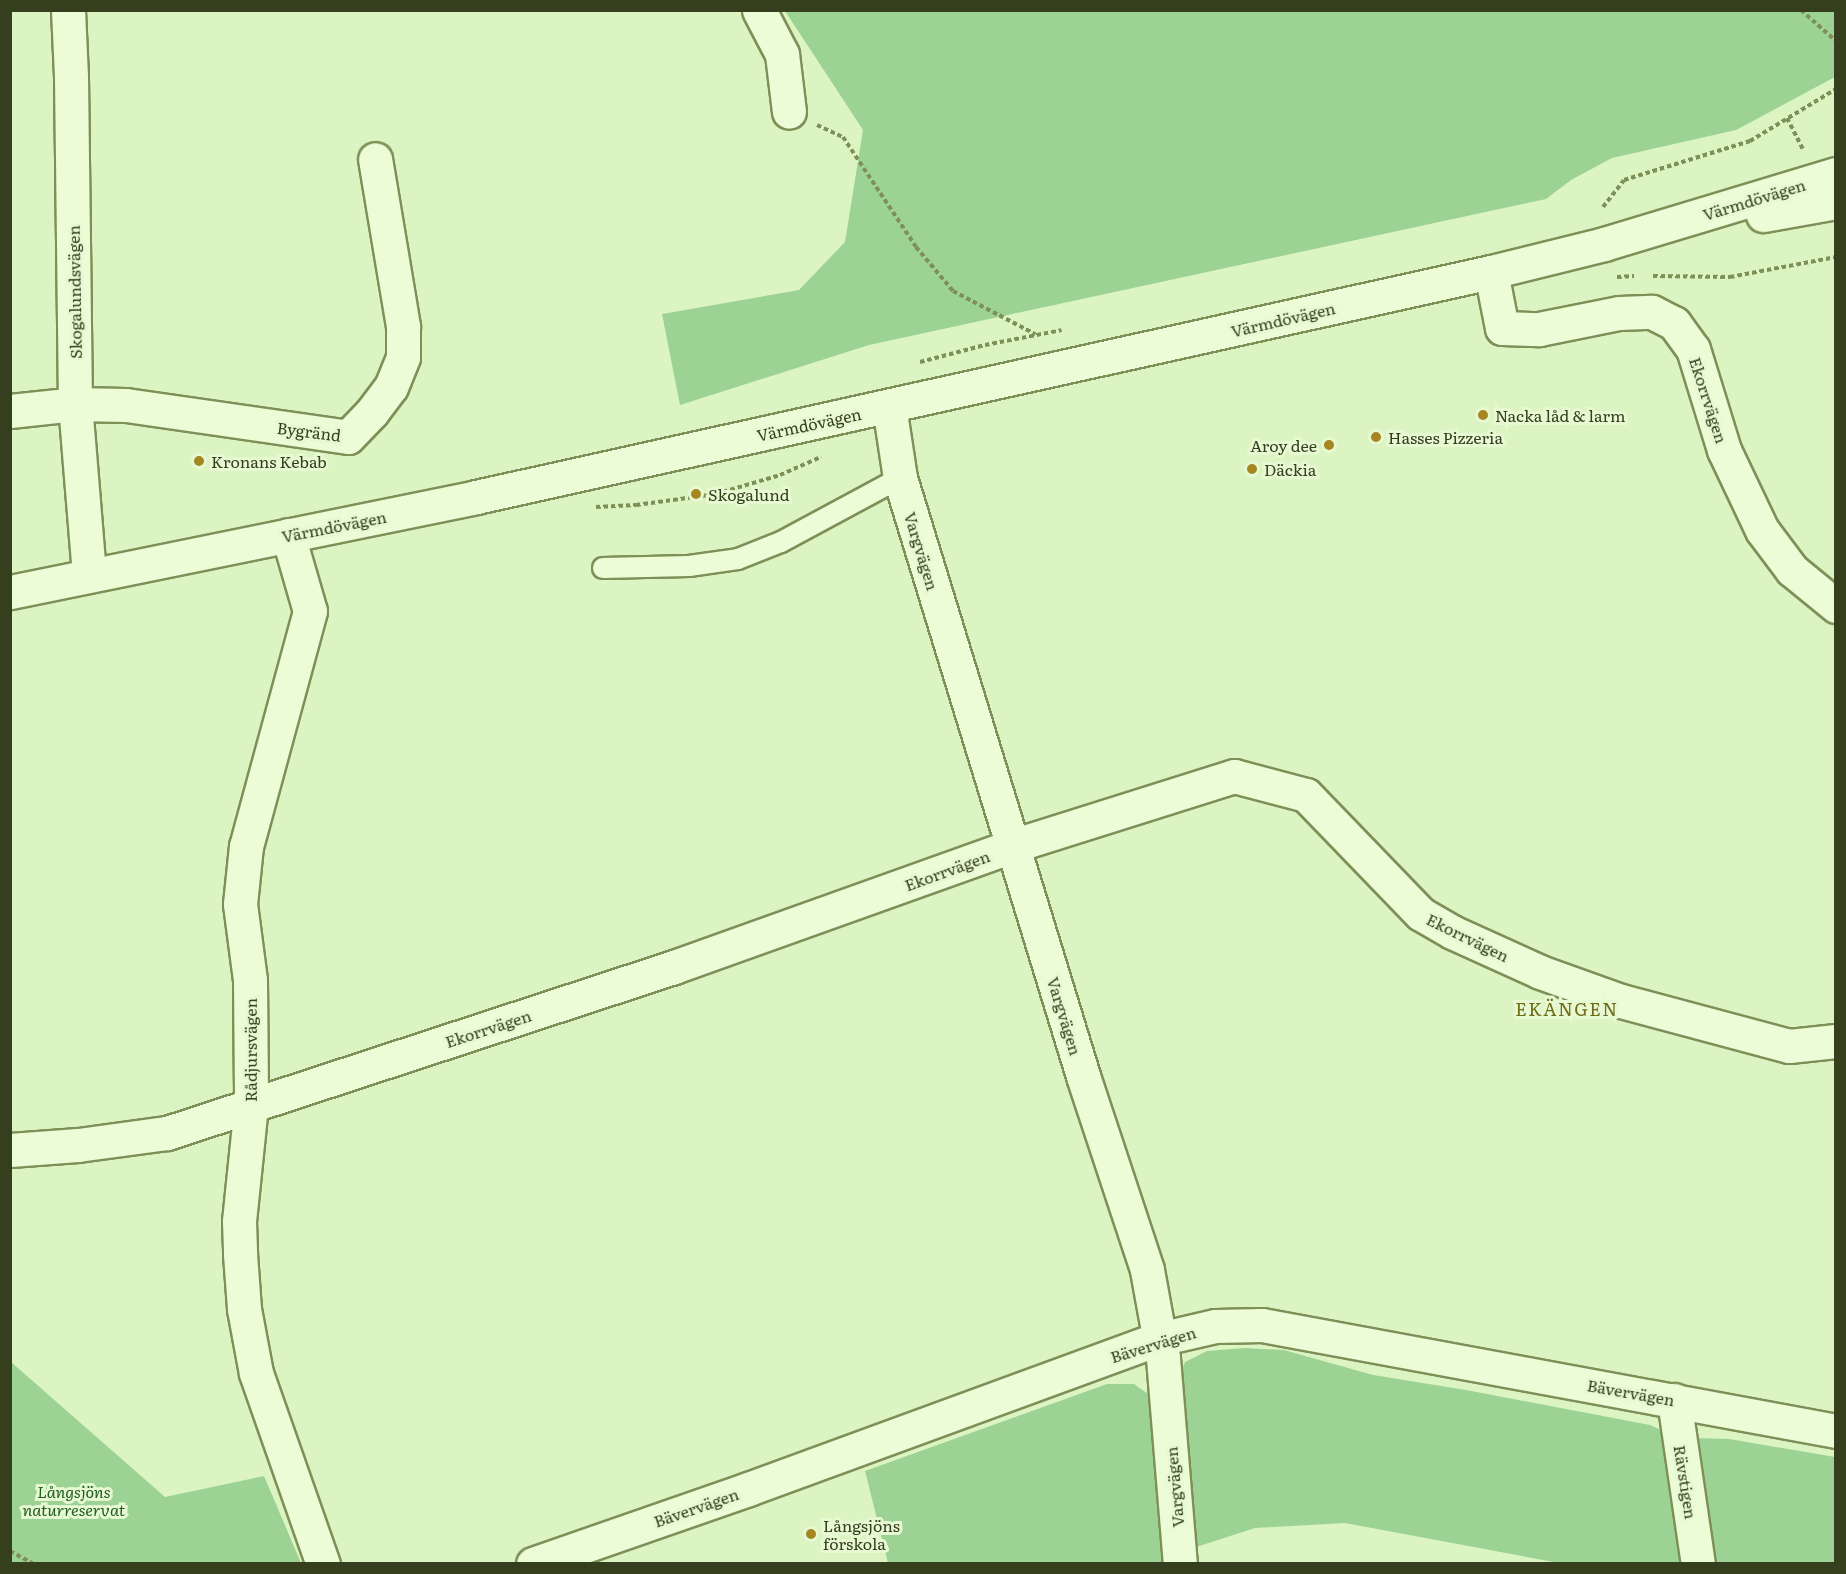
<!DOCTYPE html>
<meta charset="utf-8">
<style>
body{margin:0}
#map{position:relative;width:1846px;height:1574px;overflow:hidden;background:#dcf3c2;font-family:Literata,serif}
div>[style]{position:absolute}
.green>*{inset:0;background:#9cd394}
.path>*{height:4px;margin-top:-2px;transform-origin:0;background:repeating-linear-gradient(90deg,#7e8f57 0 4.5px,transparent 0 7.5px)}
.roads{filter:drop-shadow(2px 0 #7e8f57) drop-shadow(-2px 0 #7e8f57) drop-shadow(0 2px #7e8f57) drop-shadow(0 -2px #7e8f57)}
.lane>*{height:20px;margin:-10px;padding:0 10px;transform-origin:10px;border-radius:10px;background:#ebfcd7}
.street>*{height:33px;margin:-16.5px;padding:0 16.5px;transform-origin:16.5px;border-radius:16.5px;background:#ebfcd7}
.secondary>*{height:33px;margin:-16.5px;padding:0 16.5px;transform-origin:16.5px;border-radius:16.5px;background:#ebfcd7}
.dots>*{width:16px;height:16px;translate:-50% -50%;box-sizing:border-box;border:3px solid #e7f9d3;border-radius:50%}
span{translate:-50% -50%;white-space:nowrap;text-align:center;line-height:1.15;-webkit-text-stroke:6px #e7f9d3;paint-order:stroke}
.street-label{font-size:16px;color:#353e1d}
.poi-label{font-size:16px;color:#353e1d}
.left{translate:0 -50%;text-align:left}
.right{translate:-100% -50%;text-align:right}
.park-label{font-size:16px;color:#215c22;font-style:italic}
.neighbourhood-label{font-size:18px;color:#6f6d17;letter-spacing:1.5px}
.frame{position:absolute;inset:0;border:12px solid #353e1d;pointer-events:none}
</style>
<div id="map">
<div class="green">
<i style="clip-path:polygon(785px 11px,1835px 11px,1835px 77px,1736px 130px,1612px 158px,1571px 180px,1546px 199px,869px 345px,680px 405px,662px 314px,799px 290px,845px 242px,863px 130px)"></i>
<i style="clip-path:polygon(1245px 1348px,1284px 1350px,1373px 1375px,1466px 1390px,1650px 1425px,1663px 1431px,1686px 1563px,1559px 1563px,1345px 1523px,1255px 1528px,1193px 1548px,1179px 1377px,1185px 1362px,1207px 1351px)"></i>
<i style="clip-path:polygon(11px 1362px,165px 1497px,264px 1476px,301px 1563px,11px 1563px)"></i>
<i style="clip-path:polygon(1107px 1384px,1134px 1384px,1148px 1394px,1169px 1563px,888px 1563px,865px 1471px)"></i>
<i style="clip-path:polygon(1694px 1438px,1729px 1439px,1835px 1457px,1835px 1563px,1715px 1563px)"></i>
</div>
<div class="path">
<i style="left:1801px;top:10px;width:47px;rotate:41.5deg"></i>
<i style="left:1787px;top:118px;width:37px;rotate:63deg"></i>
<i style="left:817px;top:125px;width:29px;rotate:25deg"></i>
<i style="left:843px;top:137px;width:132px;rotate:56.4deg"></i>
<i style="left:916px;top:247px;width:57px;rotate:49.9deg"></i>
<i style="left:953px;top:291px;width:93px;rotate:27.7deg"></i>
<i style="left:1603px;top:207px;width:34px;rotate:-52deg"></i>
<i style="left:1624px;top:180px;width:132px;rotate:-17.2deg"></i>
<i style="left:1750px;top:141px;width:100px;rotate:-31.2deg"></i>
<i style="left:1653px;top:276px;width:77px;rotate:0.7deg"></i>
<i style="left:1730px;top:277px;width:108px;rotate:-10.7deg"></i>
<i style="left:1617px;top:277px;width:17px;rotate:-3deg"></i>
<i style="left:920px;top:362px;width:67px;rotate:-14.7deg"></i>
<i style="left:985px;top:345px;width:78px;rotate:-11deg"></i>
<i style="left:596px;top:507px;width:40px;rotate:-2.9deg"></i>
<i style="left:636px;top:505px;width:81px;rotate:-7.8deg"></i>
<i style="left:716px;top:494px;width:67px;rotate:-16.5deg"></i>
<i style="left:780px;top:475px;width:45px;rotate:-23.7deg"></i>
<i style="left:10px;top:1551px;width:26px;rotate:29deg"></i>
</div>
<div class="roads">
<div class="lane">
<i style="left:603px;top:568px;width:86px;rotate:-1.3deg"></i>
<i style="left:689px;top:566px;width:49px;rotate:-8.1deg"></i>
<i style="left:738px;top:559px;width:46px;rotate:-21.6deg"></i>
<i style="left:781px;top:542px;width:135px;rotate:-28.3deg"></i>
</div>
<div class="street">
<i style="left:68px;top:10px;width:67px;rotate:87.4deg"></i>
<i style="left:71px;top:77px;width:327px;rotate:89.3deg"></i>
<i style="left:75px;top:404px;width:171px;rotate:85.3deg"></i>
<i style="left:759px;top:10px;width:50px;rotate:62.4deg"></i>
<i style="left:782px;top:54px;width:58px;rotate:83.1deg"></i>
<i style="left:1491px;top:272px;width:57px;rotate:78.9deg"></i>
<i style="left:1502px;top:328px;width:37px;rotate:2deg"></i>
<i style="left:1539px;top:329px;width:82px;rotate:-11.3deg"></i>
<i style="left:1619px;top:313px;width:33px;rotate:-2deg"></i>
<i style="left:1652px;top:312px;width:25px;rotate:27deg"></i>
<i style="left:1674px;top:323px;width:32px;rotate:54deg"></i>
<i style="left:1693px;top:349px;width:106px;rotate:72.9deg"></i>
<i style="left:1724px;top:450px;width:89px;rotate:64.6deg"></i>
<i style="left:1762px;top:530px;width:50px;rotate:53.1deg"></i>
<i style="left:1792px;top:570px;width:57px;rotate:39.3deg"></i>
<i style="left:889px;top:406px;width:73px;rotate:81.3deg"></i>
<i style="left:900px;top:478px;width:625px;rotate:72.98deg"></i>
<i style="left:1083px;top:1076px;width:204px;rotate:71.7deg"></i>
<i style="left:1147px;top:1270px;width:89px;rotate:79.7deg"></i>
<i style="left:1163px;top:1358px;width:207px;rotate:85.3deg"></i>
<i style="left:10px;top:411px;width:65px;rotate:-6.1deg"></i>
<i style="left:75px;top:404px;width:51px;rotate:1.1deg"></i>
<i style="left:126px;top:405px;width:224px;rotate:8.2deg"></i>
<i style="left:348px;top:437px;width:35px;rotate:-46deg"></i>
<i style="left:372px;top:412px;width:31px;rotate:-53deg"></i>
<i style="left:391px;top:387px;width:32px;rotate:-68deg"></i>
<i style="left:403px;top:357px;width:31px;rotate:-90deg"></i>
<i style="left:403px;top:326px;width:169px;rotate:-99.5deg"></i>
<i style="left:288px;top:535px;width:79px;rotate:73.9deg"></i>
<i style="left:310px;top:611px;width:244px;rotate:105.2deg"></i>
<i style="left:246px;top:846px;width:58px;rotate:95.9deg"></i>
<i style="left:240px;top:904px;width:77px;rotate:82.5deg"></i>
<i style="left:250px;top:980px;width:125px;rotate:89.5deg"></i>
<i style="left:251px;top:1105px;width:117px;rotate:95.9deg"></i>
<i style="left:239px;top:1221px;width:33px;rotate:88deg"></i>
<i style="left:240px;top:1254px;width:55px;rotate:85.8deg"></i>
<i style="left:244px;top:1309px;width:65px;rotate:79.4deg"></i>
<i style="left:256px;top:1373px;width:202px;rotate:70.7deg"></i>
<i style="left:10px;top:1150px;width:68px;rotate:-4.2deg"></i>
<i style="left:78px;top:1145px;width:90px;rotate:-7.7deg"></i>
<i style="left:167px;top:1133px;width:533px;rotate:-18.13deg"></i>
<i style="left:674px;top:967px;width:359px;rotate:-19.7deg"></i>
<i style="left:1012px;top:846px;width:233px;rotate:-17.5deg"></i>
<i style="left:1234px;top:776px;width:74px;rotate:14.8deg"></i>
<i style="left:1306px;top:795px;width:165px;rotate:46deg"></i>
<i style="left:1421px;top:914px;width:36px;rotate:30deg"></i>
<i style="left:1452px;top:932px;width:97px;rotate:24.4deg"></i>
<i style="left:1540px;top:972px;width:86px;rotate:19.7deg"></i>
<i style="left:1621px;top:1001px;width:174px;rotate:15deg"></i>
<i style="left:1789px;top:1046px;width:47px;rotate:-6.1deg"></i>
<i style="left:1674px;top:1400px;width:166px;rotate:81.7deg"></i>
<i style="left:533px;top:1564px;width:228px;rotate:-19.2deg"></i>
<i style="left:748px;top:1489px;width:438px;rotate:-20.1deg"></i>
<i style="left:1159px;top:1339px;width:57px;rotate:-13.1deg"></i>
<i style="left:1215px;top:1326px;width:47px;rotate:-1.2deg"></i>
<i style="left:1262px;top:1325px;width:584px;rotate:10.46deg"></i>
</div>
<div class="secondary">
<i style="left:1763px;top:215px;width:74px;rotate:-10.1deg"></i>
<i style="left:10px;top:592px;width:476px;rotate:-11.5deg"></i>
<i style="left:476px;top:497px;width:1040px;rotate:-12.5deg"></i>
<i style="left:1491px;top:272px;width:116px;rotate:-13.9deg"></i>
<i style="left:1604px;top:244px;width:242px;rotate:-16.8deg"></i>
</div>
</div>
<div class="dots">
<i style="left:1483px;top:415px;background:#a58620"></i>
<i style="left:1376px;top:437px;background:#a58620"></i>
<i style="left:1329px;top:445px;background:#a58620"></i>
<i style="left:199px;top:461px;background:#a58620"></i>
<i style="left:1252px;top:469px;background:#a58620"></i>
<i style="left:696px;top:494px;background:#a58620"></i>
<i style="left:811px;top:1534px;background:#a58620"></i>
</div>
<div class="street-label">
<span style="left:1754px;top:199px;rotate:-17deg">Värmdövägen</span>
<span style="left:74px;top:292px;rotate:-91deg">Skogalundsvägen</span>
<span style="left:1283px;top:319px;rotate:-13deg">Värmdövägen</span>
<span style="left:1709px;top:400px;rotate:72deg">Ekorrvägen</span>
<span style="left:809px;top:424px;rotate:-12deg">Värmdövägen</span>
<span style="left:309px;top:431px;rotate:7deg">Bygränd</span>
<span style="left:334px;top:526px;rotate:-11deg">Värmdövägen</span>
<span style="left:922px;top:551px;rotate:73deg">Vargvägen</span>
<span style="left:947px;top:870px;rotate:-20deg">Ekorrvägen</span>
<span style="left:1468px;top:937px;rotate:26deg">Ekorrvägen</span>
<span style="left:1065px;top:1016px;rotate:73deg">Vargvägen</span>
<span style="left:488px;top:1028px;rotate:-18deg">Ekorrvägen</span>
<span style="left:250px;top:1050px;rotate:-90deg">Rådjursvägen</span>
<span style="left:1153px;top:1344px;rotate:-17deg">Bävervägen</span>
<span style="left:1631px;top:1392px;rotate:10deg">Bävervägen</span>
<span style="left:1686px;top:1482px;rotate:81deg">Rävstigen</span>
<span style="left:1174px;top:1487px;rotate:-95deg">Vargvägen</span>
<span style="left:696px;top:1507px;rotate:-19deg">Bävervägen</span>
</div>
<div class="poi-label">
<span class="left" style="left:1495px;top:415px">Nacka låd &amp; larm</span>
<span class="left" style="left:1388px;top:437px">Hasses Pizzeria</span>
<span class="right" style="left:1317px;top:445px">Aroy dee</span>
<span class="left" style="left:211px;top:461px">Kronans Kebab</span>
<span class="left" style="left:1264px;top:469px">Däckia</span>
<span class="left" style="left:708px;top:494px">Skogalund</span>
<span class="left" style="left:823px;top:1534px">Långsjöns<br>förskola</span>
</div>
<div class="park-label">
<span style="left:74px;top:1500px">Långsjöns<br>naturreservat</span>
</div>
<div class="neighbourhood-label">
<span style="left:1567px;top:1009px">EKÄNGEN</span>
</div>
<div class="frame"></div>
</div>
